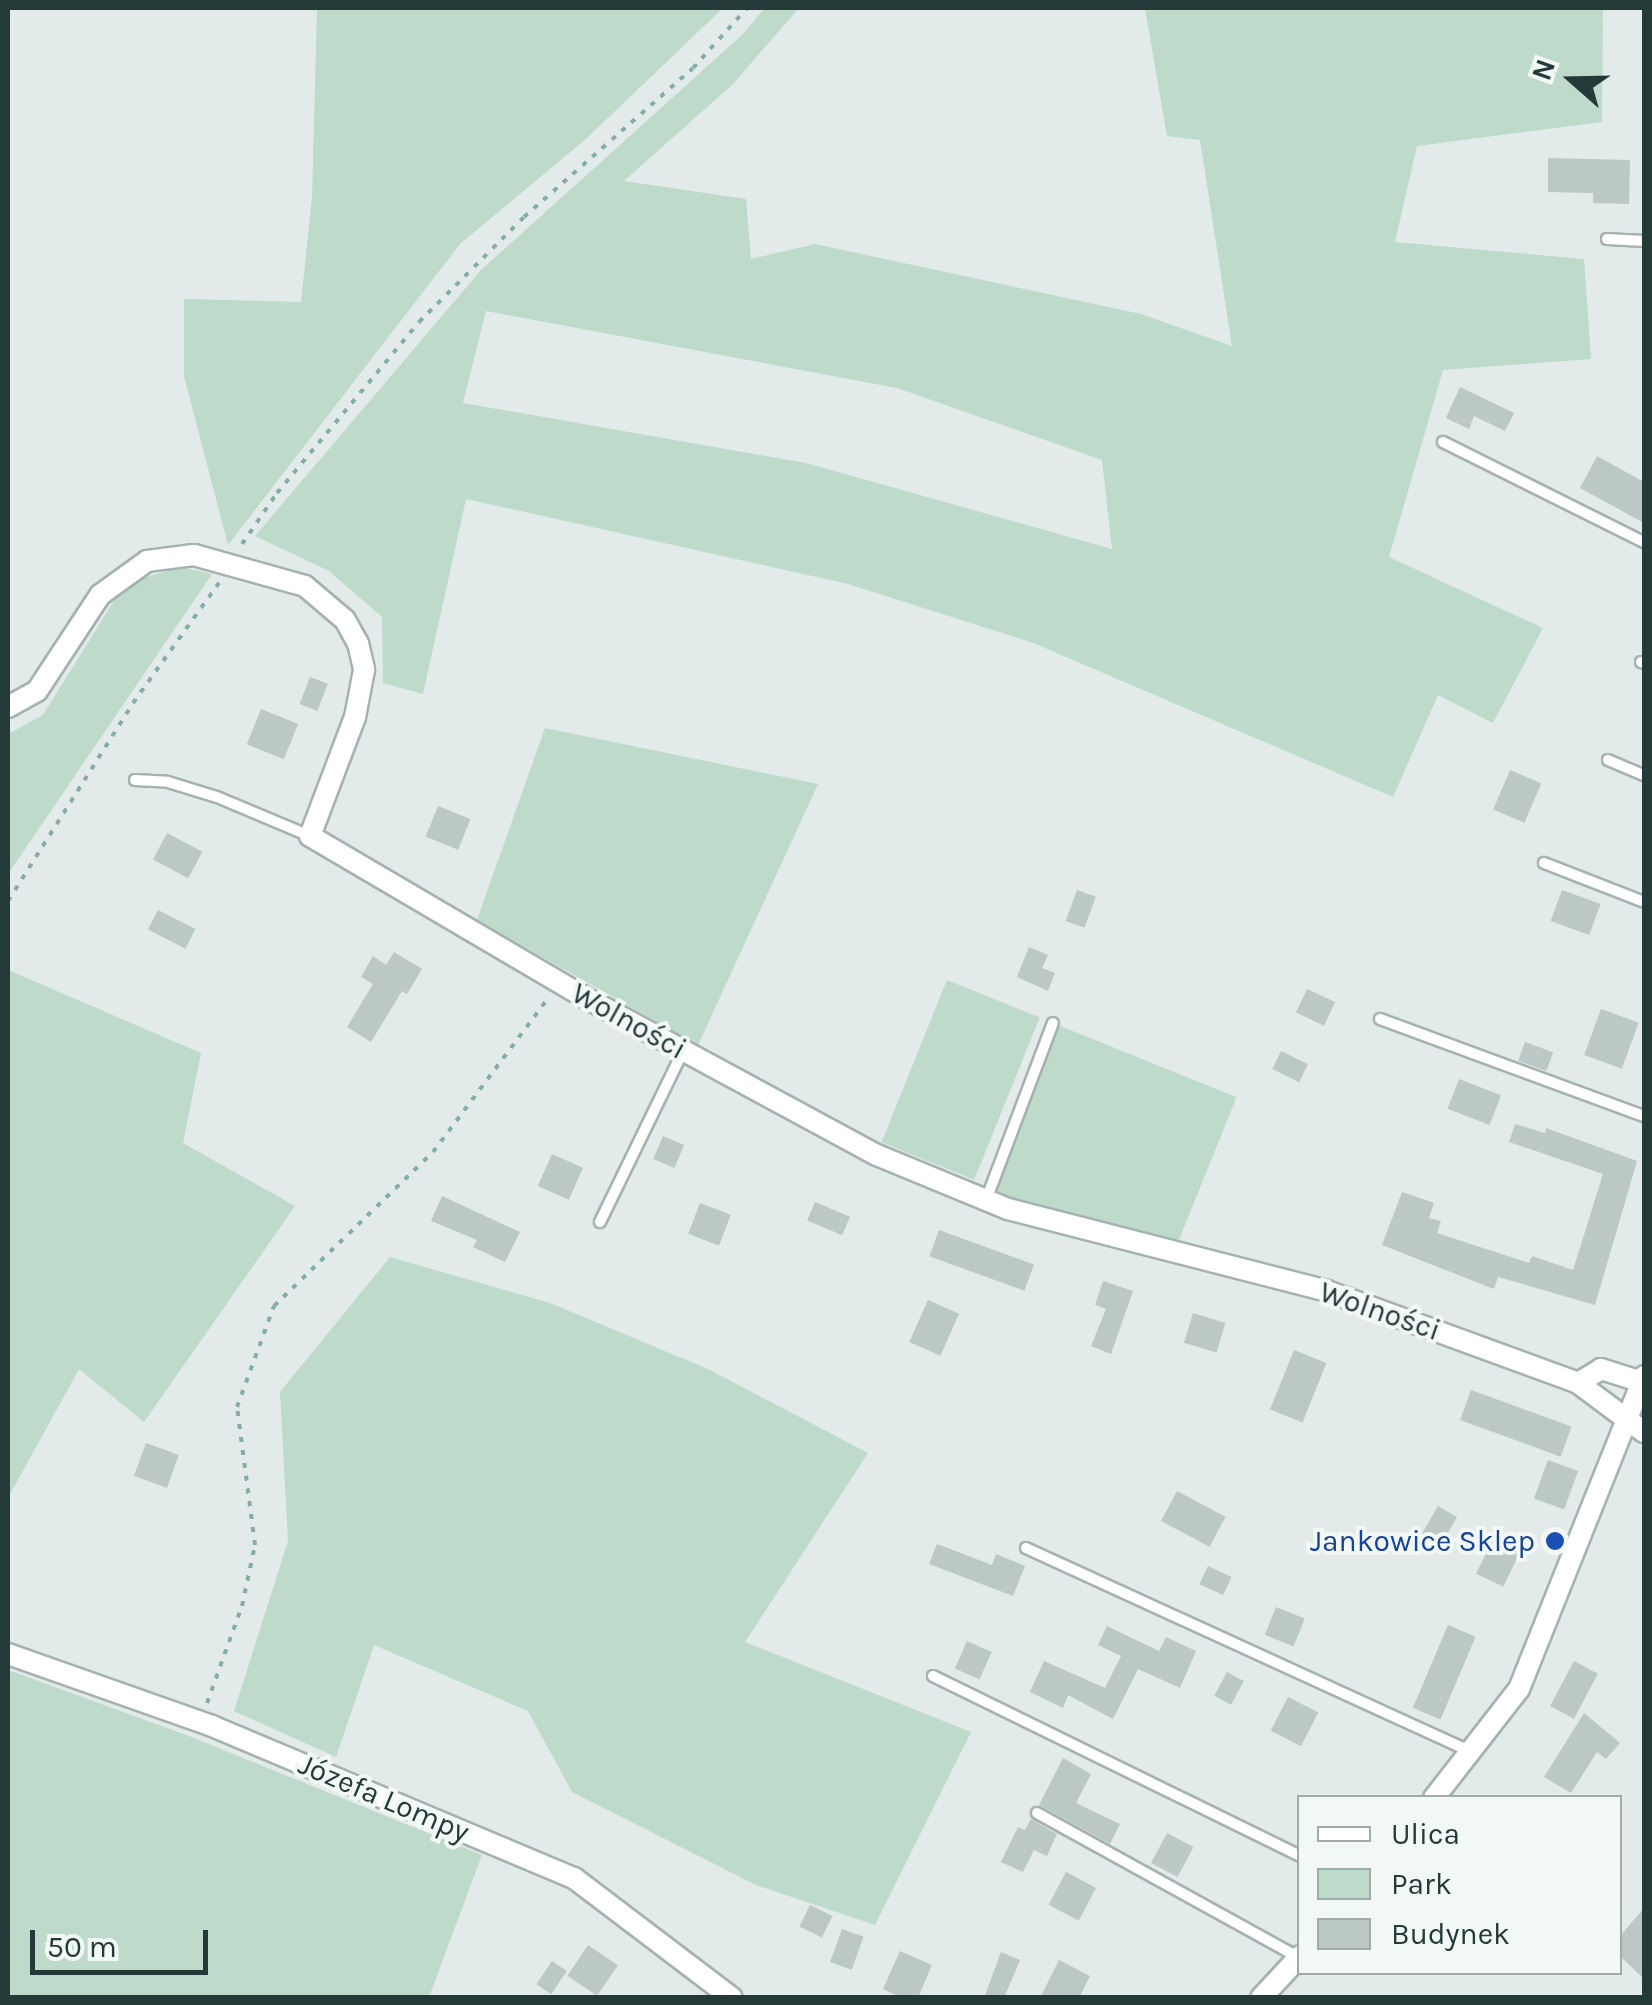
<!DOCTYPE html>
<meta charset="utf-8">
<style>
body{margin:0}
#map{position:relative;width:1652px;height:2005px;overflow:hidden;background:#e2ebe9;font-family:Karla,sans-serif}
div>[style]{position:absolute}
.green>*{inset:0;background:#bddacb;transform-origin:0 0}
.building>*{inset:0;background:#bbc8c5;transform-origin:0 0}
.path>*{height:4px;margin-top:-2px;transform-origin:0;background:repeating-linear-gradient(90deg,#85aca7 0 5px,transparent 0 13px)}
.roads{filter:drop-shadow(2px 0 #a5b2b1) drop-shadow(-2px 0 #a5b2b1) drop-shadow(0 2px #a5b2b1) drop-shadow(0 -2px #a5b2b1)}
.lane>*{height:10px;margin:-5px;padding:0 5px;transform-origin:5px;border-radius:5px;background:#fff}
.street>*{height:20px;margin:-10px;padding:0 10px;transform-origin:10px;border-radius:10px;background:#fff}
.dots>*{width:28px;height:28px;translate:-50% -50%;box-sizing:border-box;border:5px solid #f2f8f6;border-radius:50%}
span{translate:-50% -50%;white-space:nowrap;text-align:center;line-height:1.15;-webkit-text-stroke:8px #f2f8f6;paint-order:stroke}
.street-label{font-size:30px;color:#243a39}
.transit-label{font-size:30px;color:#164399}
.right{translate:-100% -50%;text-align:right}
.frame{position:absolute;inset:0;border:10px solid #243a39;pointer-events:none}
.legend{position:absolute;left:1297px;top:1795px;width:325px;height:180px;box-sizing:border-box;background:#f2f8f6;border:2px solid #a0acaa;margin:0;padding:12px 18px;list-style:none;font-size:30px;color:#243a39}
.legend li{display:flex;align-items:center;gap:20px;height:50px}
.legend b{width:50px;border:2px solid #a0acaa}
.north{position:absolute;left:1522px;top:30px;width:100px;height:100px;-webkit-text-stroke:8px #f2f8f6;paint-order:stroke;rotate:290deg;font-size:28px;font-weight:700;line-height:40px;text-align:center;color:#243a39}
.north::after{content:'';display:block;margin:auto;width:35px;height:45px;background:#243a39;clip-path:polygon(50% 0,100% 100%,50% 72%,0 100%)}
.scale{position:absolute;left:30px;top:1930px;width:178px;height:45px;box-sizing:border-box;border:5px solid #243a39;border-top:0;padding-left:12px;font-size:30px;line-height:35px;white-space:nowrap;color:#243a39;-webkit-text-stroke:8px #f2f8f6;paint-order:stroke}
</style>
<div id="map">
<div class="green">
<i style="clip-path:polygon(317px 8px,723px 8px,587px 138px,460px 244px,228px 545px,184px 376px,184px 299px,301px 302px,312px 198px)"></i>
<i style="clip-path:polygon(evenodd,765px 8px,799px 8px,733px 84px,624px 181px,746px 199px,751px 259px,815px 244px,1141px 314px,1232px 346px,1200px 140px,1167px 136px,1145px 8px,1603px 8px,1602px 122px,1417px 146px,1395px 242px,1584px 259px,1591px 359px,1443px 370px,1389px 557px,1543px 628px,1493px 723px,1438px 695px,1393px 797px,1031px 642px,848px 584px,466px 499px,423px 694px,383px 683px,382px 617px,329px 571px,255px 536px,481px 270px,742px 35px,765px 8px,486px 311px,897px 388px,1102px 460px,1112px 549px,806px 463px,463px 403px,486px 311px)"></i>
<i style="clip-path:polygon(181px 567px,212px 574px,8px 874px,8px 734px,43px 715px,125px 583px)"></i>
<i style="clip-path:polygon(545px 728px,818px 784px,698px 1045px,477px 920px)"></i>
<i style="clip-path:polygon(8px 970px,201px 1053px,183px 1143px,295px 1206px,144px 1422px,79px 1369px,8px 1498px)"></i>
<i style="left:947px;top:980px;width:100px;height:175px;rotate:22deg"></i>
<i style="left:1053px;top:1023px;width:198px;height:178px;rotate:22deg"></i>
<i style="clip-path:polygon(390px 1257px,550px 1303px,708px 1369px,868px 1453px,745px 1642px,971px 1732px,875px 1925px,756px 1885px,572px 1792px,528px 1711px,374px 1645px,336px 1757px,234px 1711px,288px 1541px,280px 1392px)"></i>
<i style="clip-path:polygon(8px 1670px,189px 1736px,482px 1855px,429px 1997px,8px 1997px)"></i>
</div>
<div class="building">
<i style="clip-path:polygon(1548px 158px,1630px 160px,1629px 204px,1593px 203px,1593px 193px,1548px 192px)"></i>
<i style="clip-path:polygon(1460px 387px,1514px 413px,1505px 431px,1474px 416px,1469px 429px,1446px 418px)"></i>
<i style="clip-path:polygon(1597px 456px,1644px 482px,1644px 523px,1580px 488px)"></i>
<i style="left:310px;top:677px;width:19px;height:29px;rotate:21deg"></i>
<i style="left:261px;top:709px;width:40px;height:38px;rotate:22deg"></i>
<i style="left:1510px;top:770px;width:34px;height:43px;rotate:23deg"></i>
<i style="left:438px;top:806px;width:35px;height:33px;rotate:22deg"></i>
<i style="left:167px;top:833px;width:40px;height:30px;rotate:28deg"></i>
<i style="left:1077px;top:890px;width:20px;height:33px;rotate:20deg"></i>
<i style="left:1562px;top:890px;width:41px;height:33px;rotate:20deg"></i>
<i style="left:158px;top:910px;width:42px;height:22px;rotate:27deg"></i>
<i style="clip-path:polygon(1029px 947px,1048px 955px,1042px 968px,1055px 973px,1048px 991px,1017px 977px)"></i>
<i style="clip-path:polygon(394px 952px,422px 969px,407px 994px,402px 991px,371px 1042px,347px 1027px,373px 984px,361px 977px,373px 956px,386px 965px)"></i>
<i style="left:1307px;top:989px;width:31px;height:26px;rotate:25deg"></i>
<i style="left:1601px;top:1009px;width:40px;height:49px;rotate:20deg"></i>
<i style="left:1525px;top:1042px;width:30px;height:20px;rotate:20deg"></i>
<i style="left:1281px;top:1051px;width:30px;height:20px;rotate:26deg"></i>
<i style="left:1459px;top:1079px;width:45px;height:32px;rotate:21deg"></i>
<i style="clip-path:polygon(1515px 1124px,1545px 1133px,1546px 1128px,1637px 1161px,1595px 1305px,1498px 1277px,1494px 1289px,1382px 1245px,1402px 1192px,1434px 1203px,1429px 1218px,1441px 1221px,1437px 1233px,1529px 1263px,1532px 1256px,1573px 1270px,1603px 1174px,1509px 1142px)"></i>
<i style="left:663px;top:1136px;width:23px;height:25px;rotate:23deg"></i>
<i style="left:552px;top:1154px;width:34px;height:35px;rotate:24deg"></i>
<i style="clip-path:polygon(442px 1196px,520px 1232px,505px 1262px,473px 1247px,477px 1240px,431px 1221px)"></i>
<i style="left:815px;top:1202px;width:38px;height:20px;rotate:23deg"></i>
<i style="left:700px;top:1203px;width:33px;height:33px;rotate:21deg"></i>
<i style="left:939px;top:1230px;width:101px;height:28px;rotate:20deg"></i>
<i style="clip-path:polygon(1103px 1281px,1133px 1291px,1111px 1354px,1091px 1346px,1106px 1309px,1095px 1305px)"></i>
<i style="left:928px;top:1300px;width:34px;height:46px;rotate:24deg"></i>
<i style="left:1193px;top:1313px;width:34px;height:31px;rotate:17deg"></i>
<i style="left:1294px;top:1350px;width:35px;height:64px;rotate:22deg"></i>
<i style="left:1471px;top:1390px;width:107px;height:32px;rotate:20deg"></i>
<i style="left:146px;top:1443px;width:35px;height:35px;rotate:20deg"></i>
<i style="left:1548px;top:1460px;width:32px;height:41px;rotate:20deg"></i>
<i style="left:1177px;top:1491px;width:55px;height:34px;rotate:28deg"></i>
<i style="left:1438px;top:1506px;width:22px;height:33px;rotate:30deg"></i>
<i style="left:1495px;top:1535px;width:30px;height:43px;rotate:26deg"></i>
<i style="clip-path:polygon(937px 1544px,992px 1565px,996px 1554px,1025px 1566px,1013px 1596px,929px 1564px)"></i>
<i style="left:1208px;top:1566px;width:26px;height:20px;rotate:25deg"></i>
<i style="left:1276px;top:1607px;width:31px;height:30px;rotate:22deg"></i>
<i style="left:1448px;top:1625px;width:30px;height:90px;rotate:23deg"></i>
<i style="clip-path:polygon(1107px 1626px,1159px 1651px,1166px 1637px,1196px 1651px,1180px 1688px,1138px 1669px,1113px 1719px,1068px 1695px,1063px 1708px,1030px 1692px,1044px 1661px,1105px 1688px,1121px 1656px,1098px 1645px)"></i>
<i style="left:967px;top:1641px;width:27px;height:30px;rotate:24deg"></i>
<i style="left:1574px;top:1661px;width:27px;height:51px;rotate:28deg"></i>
<i style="left:1227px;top:1672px;width:19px;height:27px;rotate:28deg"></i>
<i style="left:1288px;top:1697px;width:34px;height:38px;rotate:27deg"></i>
<i style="clip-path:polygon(1584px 1713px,1620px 1743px,1606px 1759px,1597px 1752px,1571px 1793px,1544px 1777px)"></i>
<i style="clip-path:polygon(1063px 1758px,1091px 1774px,1076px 1803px,1120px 1824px,1110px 1844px,1039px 1805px)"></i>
<i style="clip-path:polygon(1031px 1819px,1057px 1834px,1047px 1856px,1034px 1850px,1023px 1872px,1001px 1862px,1018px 1827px,1025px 1830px)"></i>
<i style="left:1167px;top:1833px;width:30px;height:34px;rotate:28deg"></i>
<i style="left:1066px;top:1872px;width:34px;height:37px;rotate:28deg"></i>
<i style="left:810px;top:1905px;width:25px;height:24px;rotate:26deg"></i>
<i style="clip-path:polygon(1644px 1908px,1644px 1979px,1620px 1956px,1620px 1936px)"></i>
<i style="left:842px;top:1929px;width:23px;height:35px;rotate:20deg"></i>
<i style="left:588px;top:1945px;width:36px;height:37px;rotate:34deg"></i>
<i style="clip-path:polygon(900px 1951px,932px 1965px,918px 1998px,902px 1998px,883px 1989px)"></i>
<i style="clip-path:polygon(1001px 1952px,1020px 1960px,1004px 1998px,984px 1998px)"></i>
<i style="clip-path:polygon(1059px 1960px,1090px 1976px,1079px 1998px,1040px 1998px)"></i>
<i style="left:552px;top:1961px;width:18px;height:28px;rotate:34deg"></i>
</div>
<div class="path">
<i style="left:242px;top:544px;width:62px;rotate:-55.5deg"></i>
<i style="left:277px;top:493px;width:222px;rotate:-50.3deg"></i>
<i style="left:419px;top:322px;width:148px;rotate:-45deg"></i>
<i style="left:524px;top:217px;width:225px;rotate:-41.4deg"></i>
<i style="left:693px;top:68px;width:81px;rotate:-48deg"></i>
<i style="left:8px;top:901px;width:234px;rotate:-57.7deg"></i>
<i style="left:133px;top:703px;width:148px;rotate:-54.4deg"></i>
<i style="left:207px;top:1703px;width:103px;rotate:-70.2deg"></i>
<i style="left:242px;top:1606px;width:62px;rotate:-78deg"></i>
<i style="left:255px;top:1545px;width:139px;rotate:-97.4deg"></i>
<i style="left:237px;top:1407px;width:108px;rotate:-69.9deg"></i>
<i style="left:274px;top:1306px;width:221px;rotate:-44.1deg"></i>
<i style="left:433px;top:1152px;width:192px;rotate:-53.2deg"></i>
</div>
<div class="roads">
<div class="lane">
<i style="left:1607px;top:239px;width:37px;rotate:3deg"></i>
<i style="left:1443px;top:442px;width:225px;rotate:26.5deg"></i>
<i style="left:1641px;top:662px;width:3px;rotate:18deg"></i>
<i style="left:1608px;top:760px;width:39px;rotate:23deg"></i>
<i style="left:135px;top:780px;width:33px;rotate:3deg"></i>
<i style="left:168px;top:782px;width:51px;rotate:17deg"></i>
<i style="left:217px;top:797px;width:101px;rotate:22.8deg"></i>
<i style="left:1544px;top:863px;width:107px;rotate:21.3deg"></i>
<i style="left:1380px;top:1019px;width:281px;rotate:20.2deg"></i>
<i style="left:986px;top:1200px;width:189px;rotate:-69.3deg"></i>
<i style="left:600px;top:1222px;width:190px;rotate:-64.1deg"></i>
<i style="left:1026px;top:1548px;width:488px;rotate:24.6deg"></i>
<i style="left:933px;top:1676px;width:409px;rotate:26.1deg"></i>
<i style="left:1037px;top:1813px;width:298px;rotate:28.9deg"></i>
</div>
<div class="street">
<i style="left:8px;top:707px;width:33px;rotate:-29deg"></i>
<i style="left:37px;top:691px;width:115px;rotate:-56.7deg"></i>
<i style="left:100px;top:595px;width:58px;rotate:-35.9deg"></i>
<i style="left:147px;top:561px;width:47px;rotate:-7.3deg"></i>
<i style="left:194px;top:555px;width:115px;rotate:15.6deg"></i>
<i style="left:305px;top:586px;width:52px;rotate:40.4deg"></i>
<i style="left:345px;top:620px;width:26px;rotate:61deg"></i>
<i style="left:358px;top:643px;width:28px;rotate:77deg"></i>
<i style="left:364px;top:670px;width:48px;rotate:100.8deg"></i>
<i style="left:355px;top:717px;width:127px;rotate:110.7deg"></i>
<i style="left:310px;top:836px;width:322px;rotate:30.4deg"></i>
<i style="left:588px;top:999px;width:328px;rotate:28.4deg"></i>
<i style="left:877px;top:1155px;width:142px;rotate:22.4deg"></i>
<i style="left:1008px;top:1209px;width:329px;rotate:14.4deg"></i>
<i style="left:1327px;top:1291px;width:267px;rotate:20.1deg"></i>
<i style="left:1578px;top:1383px;width:82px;rotate:36.6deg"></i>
<i style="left:1578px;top:1383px;width:27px;rotate:-31deg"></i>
<i style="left:1601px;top:1369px;width:43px;rotate:17.6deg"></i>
<i style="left:8px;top:1654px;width:216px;rotate:19.4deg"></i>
<i style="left:212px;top:1726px;width:393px;rotate:22.8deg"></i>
<i style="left:574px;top:1878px;width:198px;rotate:37.2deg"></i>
<i style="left:1434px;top:1798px;width:138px;rotate:-52.1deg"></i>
<i style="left:1519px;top:1689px;width:337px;rotate:-68.2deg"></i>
<i style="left:1261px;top:1998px;width:57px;rotate:-47.1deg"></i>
</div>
</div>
<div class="dots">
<i style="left:1555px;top:1541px;background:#1a4fb4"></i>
</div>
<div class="street-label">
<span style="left:629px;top:1021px;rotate:29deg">Wolności</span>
<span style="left:1380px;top:1311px;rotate:19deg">Wolności</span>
<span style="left:384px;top:1798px;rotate:23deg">Józefa Lompy</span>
</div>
<div class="transit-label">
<span class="right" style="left:1535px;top:1541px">Jankowice Sklep</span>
</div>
<div class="frame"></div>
<ul class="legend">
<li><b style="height:12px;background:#fff"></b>Ulica</li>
<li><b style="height:28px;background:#bddacb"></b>Park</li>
<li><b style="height:28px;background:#bbc8c5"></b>Budynek</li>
</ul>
<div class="north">N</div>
<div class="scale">50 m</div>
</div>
